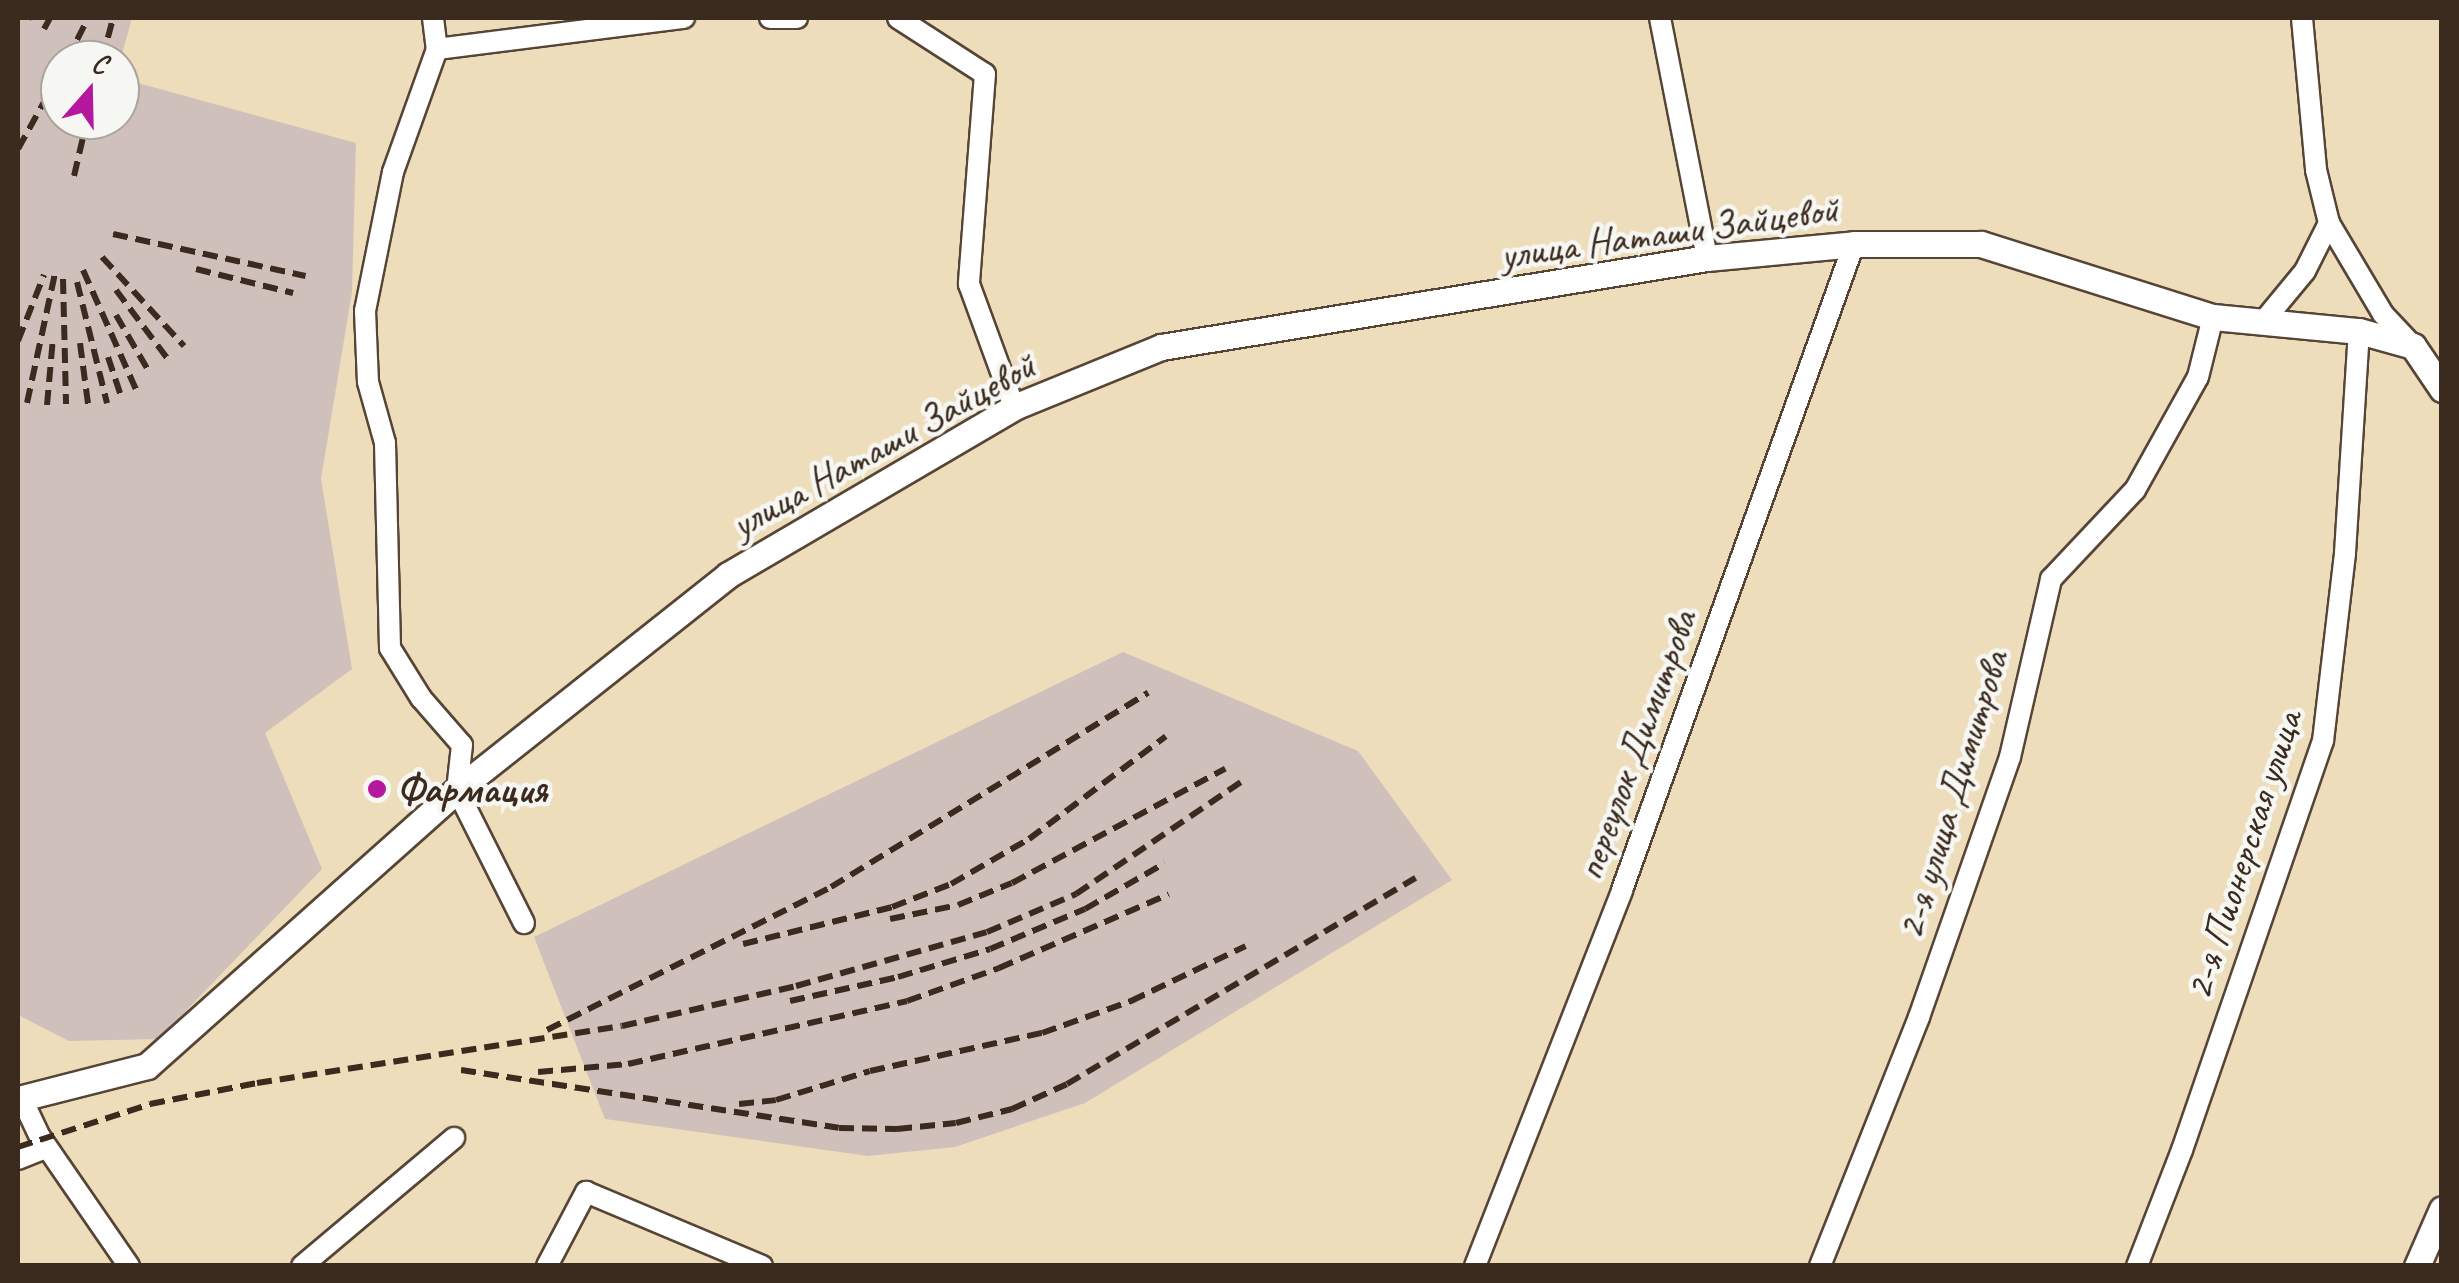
<!DOCTYPE html>
<meta charset="utf-8">
<style>
body{margin:0}
#map{position:relative;width:2459px;height:1283px;overflow:hidden;background:#edb;font-family:Caveat,sans-serif}
div>[style]{position:absolute}
.industrial>*{inset:0;background:#cfc0bb}
.roads{filter:drop-shadow(2px 0 #564536) drop-shadow(-2px 0 #564536) drop-shadow(0 2px #564536) drop-shadow(0 -2px #564536)}
.minor>*{height:20px;margin:-10px;padding:0 10px;transform-origin:10px;border-radius:10px;background:#fff}
.tertiary>*{height:25px;margin:-12.5px;padding:0 12.5px;transform-origin:12.5px;border-radius:12.5px;background:#fff}
.rail>*{height:6px;margin-top:-3px;transform-origin:0;background:repeating-linear-gradient(90deg,#3b2a1e 0 15px,transparent 0 23px)}
.dots>*{width:28px;height:28px;translate:-50% -50%;box-sizing:border-box;border:5px solid #f6f6f2;border-radius:50%}
span{translate:-50% -50%;white-space:nowrap;text-align:center;line-height:1.15;-webkit-text-stroke:9px #f6f6f2;paint-order:stroke}
.street-label{font-size:40px;color:#3b2a1e}
.poi-label{font-size:40px;color:#3b2a1e;font-weight:700}
.left{translate:0 -50%;text-align:left}
.frame{position:absolute;inset:0;border:20px solid #3b2a1e;pointer-events:none}
.north{position:absolute;left:40px;top:40px;width:100px;height:100px;box-sizing:border-box;background:#f6f6f2;border:2px solid #aba49d;border-radius:50%;rotate:20deg;font-size:28px;font-weight:700;line-height:40px;text-align:center;color:#3b2a1e}
.north::after{content:'';display:block;margin:auto;width:35px;height:45px;background:#b5179e;clip-path:polygon(50% 0,100% 100%,50% 72%,0 100%)}
</style>
<div id="map">
<div class="industrial">
<i style="clip-path:polygon(18px 18px,132px 18px,120px 61px,60px 60px,60px 120px,120px 120px,120px 78px,356px 143px,352px 292px,321px 479px,352px 669px,265px 733px,322px 869px,159px 1039px,69px 1041px,18px 1015px)"></i>
<i style="clip-path:polygon(1123px 652px,1358px 751px,1452px 880px,1085px 1103px,955px 1147px,868px 1156px,605px 1119px,534px 937px)"></i>
</div>
<div class="roads">
<div class="minor">
<i style="left:433px;top:18px;width:31px;rotate:83deg"></i>
<i style="left:437px;top:49px;width:131px;rotate:109.7deg"></i>
<i style="left:393px;top:172px;width:142px;rotate:101.4deg"></i>
<i style="left:365px;top:311px;width:71px;rotate:87.6deg"></i>
<i style="left:368px;top:382px;width:63px;rotate:74.4deg"></i>
<i style="left:385px;top:443px;width:205px;rotate:88.6deg"></i>
<i style="left:390px;top:648px;width:59px;rotate:58.2deg"></i>
<i style="left:421px;top:698px;width:62px;rotate:48.9deg"></i>
<i style="left:462px;top:745px;width:45px;rotate:96.3deg"></i>
<i style="left:457px;top:790px;width:149px;rotate:63.3deg"></i>
<i style="left:770px;top:18px;width:27px"></i>
<i style="left:898px;top:18px;width:103px;rotate:32.8deg"></i>
<i style="left:985px;top:74px;width:211px;rotate:94.4deg"></i>
<i style="left:969px;top:284px;width:131px;rotate:69.9deg"></i>
<i style="left:1660px;top:18px;width:245px;rotate:78.9deg"></i>
<i style="left:2302px;top:18px;width:153px;rotate:84.7deg"></i>
<i style="left:2316px;top:170px;width:55px;rotate:76.2deg"></i>
<i style="left:2329px;top:223px;width:106px;rotate:59.3deg"></i>
<i style="left:2383px;top:314px;width:44px;rotate:46.8deg"></i>
<i style="left:437px;top:49px;width:249px;rotate:-7.2deg"></i>
<i style="left:2262px;top:323px;width:67px;rotate:-50.4deg"></i>
<i style="left:2305px;top:271px;width:54px;rotate:-63.4deg"></i>
<i style="left:22px;top:1099px;width:42px;rotate:64.7deg"></i>
<i style="left:40px;top:1137px;width:157px;rotate:55.4deg"></i>
<i style="left:18px;top:1159px;width:31px;rotate:-22deg"></i>
<i style="left:302px;top:1266px;width:199px;rotate:-40.1deg"></i>
<i style="left:547px;top:1266px;width:84px;rotate:-62.2deg"></i>
<i style="left:586px;top:1192px;width:191px;rotate:22.8deg"></i>
<i style="left:1475px;top:1266px;width:404px;rotate:-68.6deg"></i>
<i style="left:1622px;top:890px;width:686px;rotate:-70.25deg"></i>
<i style="left:1820px;top:1266px;width:268px;rotate:-68.3deg"></i>
<i style="left:1919px;top:1017px;width:275px;rotate:-70.7deg"></i>
<i style="left:2010px;top:757px;width:183px;rotate:-77deg"></i>
<i style="left:2051px;top:579px;width:122px;rotate:-46.7deg"></i>
<i style="left:2135px;top:490px;width:129px;rotate:-60.9deg"></i>
<i style="left:2198px;top:377px;width:62px;rotate:-76deg"></i>
<i style="left:2137px;top:1266px;width:124px;rotate:-68.8deg"></i>
<i style="left:2182px;top:1150px;width:433px;rotate:-71deg"></i>
<i style="left:2323px;top:741px;width:189px;rotate:-83.3deg"></i>
<i style="left:2345px;top:553px;width:222px;rotate:-86.4deg"></i>
</div>
<div class="tertiary">
<i style="left:18px;top:1099px;width:133px;rotate:-14.3deg"></i>
<i style="left:147px;top:1066px;width:415px;rotate:-41.7deg"></i>
<i style="left:457px;top:790px;width:346px;rotate:-38.4deg"></i>
<i style="left:728px;top:575px;width:332px;rotate:-30.4deg"></i>
<i style="left:1014px;top:407px;width:159px;rotate:-22.2deg"></i>
<i style="left:1161px;top:347px;width:553px;rotate:-9.26deg"></i>
<i style="left:1707px;top:258px;width:148px;rotate:-5.4deg"></i>
<i style="left:1854px;top:244px;width:127px"></i>
<i style="left:1981px;top:244px;width:243px;rotate:17.5deg"></i>
<i style="left:2213px;top:317px;width:147px;rotate:5.5deg"></i>
<i style="left:2359px;top:331px;width:56px;rotate:15.5deg"></i>
<i style="left:2413px;top:346px;width:52px;rotate:56deg"></i>
<i style="left:2417px;top:1266px;width:62px;rotate:-66.3deg"></i>
</div>
</div>
<div class="rail">
<i style="left:28px;top:19px;width:1px;rotate:-45deg"></i>
<i style="left:44px;top:29px;width:13px;rotate:-61deg"></i>
<i style="left:67px;top:60px;width:47px;rotate:-63.4deg"></i>
<i style="left:102px;top:60px;width:43px;rotate:-75.3deg"></i>
<i style="left:18px;top:149px;width:87px;rotate:-61.1deg"></i>
<i style="left:74px;top:176px;width:57px;rotate:-76.9deg"></i>
<i style="left:113px;top:234px;width:197px;rotate:12.3deg"></i>
<i style="left:102px;top:257px;width:121px;rotate:47.3deg"></i>
<i style="left:196px;top:269px;width:100px;rotate:13.9deg"></i>
<i style="left:83px;top:270px;width:136px;rotate:66.1deg"></i>
<i style="left:63px;top:279px;width:125px;rotate:88.6deg"></i>
<i style="left:77px;top:282px;width:125px;rotate:76.1deg"></i>
<i style="left:116px;top:290px;width:85px;rotate:53.1deg"></i>
<i style="left:116px;top:315px;width:64px;rotate:59.8deg"></i>
<i style="left:18px;top:341px;width:71px;rotate:-68.5deg"></i>
<i style="left:80px;top:343px;width:62px;rotate:82.5deg"></i>
<i style="left:108px;top:357px;width:44px;rotate:71.6deg"></i>
<i style="left:27px;top:403px;width:133px;rotate:-77.8deg"></i>
<i style="left:47px;top:405px;width:67px;rotate:-84.9deg"></i>
<i style="left:890px;top:919px;width:69px;rotate:-11.6deg"></i>
<i style="left:958px;top:905px;width:58px;rotate:-22.2deg"></i>
<i style="left:1012px;top:883px;width:242px;rotate:-28.2deg"></i>
<i style="left:743px;top:944px;width:154px;rotate:-13.9deg"></i>
<i style="left:892px;top:907px;width:63px;rotate:-21.3deg"></i>
<i style="left:951px;top:884px;width:90px;rotate:-30deg"></i>
<i style="left:1029px;top:839px;width:171px;rotate:-36.9deg"></i>
<i style="left:790px;top:1001px;width:111px;rotate:-12.5deg"></i>
<i style="left:898px;top:977px;width:96px;rotate:-16.9deg"></i>
<i style="left:990px;top:949px;width:103px;rotate:-22.8deg"></i>
<i style="left:1085px;top:909px;width:92px;rotate:-29.9deg"></i>
<i style="left:547px;top:1030px;width:318px;rotate:-26.7deg"></i>
<i style="left:831px;top:887px;width:372px;rotate:-31.5deg"></i>
<i style="left:461px;top:1070px;width:382px;rotate:8.7deg"></i>
<i style="left:839px;top:1128px;width:58px;rotate:1deg"></i>
<i style="left:897px;top:1129px;width:59px;rotate:-5.8deg"></i>
<i style="left:956px;top:1123px;width:58px;rotate:-14deg"></i>
<i style="left:1012px;top:1109px;width:60px;rotate:-24.4deg"></i>
<i style="left:1067px;top:1084px;width:405px;rotate:-30.6deg"></i>
<i style="left:538px;top:1072px;width:90px;rotate:-5.1deg"></i>
<i style="left:628px;top:1064px;width:286px;rotate:-12.7deg"></i>
<i style="left:907px;top:1001px;width:98px;rotate:-19.7deg"></i>
<i style="left:999px;top:968px;width:185px;rotate:-23.5deg"></i>
<i style="left:739px;top:1104px;width:37px;rotate:-6deg"></i>
<i style="left:776px;top:1100px;width:98px;rotate:-17.1deg"></i>
<i style="left:870px;top:1071px;width:176px;rotate:-12.5deg"></i>
<i style="left:1042px;top:1033px;width:95px;rotate:-19.8deg"></i>
<i style="left:1131px;top:1001px;width:127px;rotate:-25.6deg"></i>
<i style="left:18px;top:1147px;width:139px;rotate:-18deg"></i>
<i style="left:150px;top:1104px;width:109px;rotate:-11.1deg"></i>
<i style="left:257px;top:1083px;width:369px;rotate:-8.9deg"></i>
<i style="left:622px;top:1026px;width:179px;rotate:-12.9deg"></i>
<i style="left:796px;top:986px;width:198px;rotate:-15.8deg"></i>
<i style="left:987px;top:932px;width:97px;rotate:-23.1deg"></i>
<i style="left:1076px;top:894px;width:207px;rotate:-34.2deg"></i>
</div>
<div class="dots">
<i style="left:377px;top:789px;background:#b5179e"></i>
</div>
<div class="street-label">
<span style="left:1669px;top:232px;rotate:-8deg">улица Наташи Зайцевой</span>
<span style="left:883px;top:445px;rotate:-29deg">улица Наташи Зайцевой</span>
<span style="left:1636px;top:745px;rotate:-70deg">переулок Димитрова</span>
<span style="left:1952px;top:795px;rotate:-73deg">2-я улица Димитрова</span>
<span style="left:2243px;top:855px;rotate:-72deg">2-я Пионерская улица</span>
</div>
<div class="poi-label">
<span class="left" style="left:397px;top:789px">Фармация</span>
</div>
<div class="frame"></div>
<div class="north">С</div>
</div>
